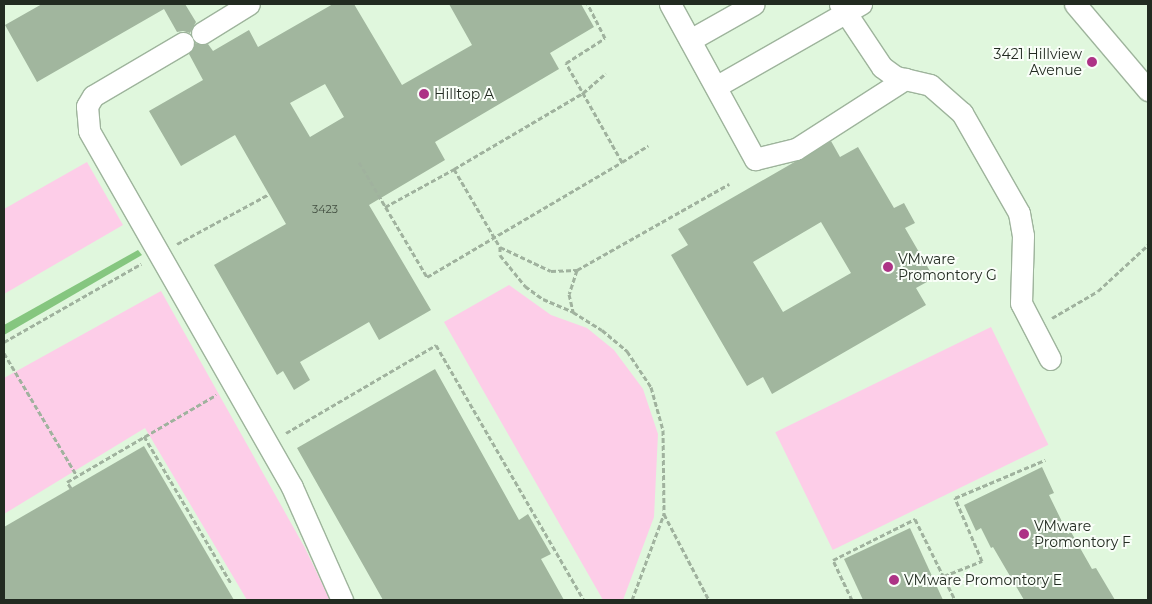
<!DOCTYPE html>
<style>
body{margin:0}
#map{position:relative;width:1152px;height:604px;overflow:hidden;background:#e0f7dd;font-family:Montserrat,sans-serif}
div>[style]{position:absolute}
.green>*{inset:0;background:#fdcde8;transform-origin:0 0}
.water>*{inset:0;background:#85c67f}
.building>*{inset:0;background:#a1b69e}
.path>*{height:3px;margin-top:-1.5px;transform-origin:0;background:repeating-linear-gradient(90deg,#a0b29e 0 5px,transparent 0 7.5px)}
.roads{filter:drop-shadow(1px 0 #9eb49c) drop-shadow(-1px 0 #9eb49c) drop-shadow(0 1px #9eb49c) drop-shadow(0 -1px #9eb49c)}
.minor>*{height:21px;margin:-10.5px;padding:0 10.5px;transform-origin:10.5px;border-radius:10.5px;background:#fff}
.dots>*{width:14px;height:14px;translate:-50% -50%;box-sizing:border-box;border:2px solid #f9fef8;border-radius:50%}
span{translate:-50% -50%;white-space:nowrap;text-align:center;line-height:1.15;-webkit-text-stroke:4px #f9fef8;paint-order:stroke}
.number-label{font-size:11px;color:#424e40}
.number-label span{-webkit-text-stroke-width:0}
.poi-label{font-size:14px;color:#222b21}
.right{translate:-100% -50%;text-align:right}
.left{translate:0 -50%;text-align:left}
.frame{position:absolute;inset:0;border:5px solid #222b21;pointer-events:none}
</style>
<div id="map">
<div class="green">
<i style="clip-path:polygon(87px 162px,123px 225px,4px 294px,4px 209px)"></i>
<i style="clip-path:polygon(509px 285px,551px 315px,587px 328px,614px 350px,643px 389px,658px 434px,654px 517px,623px 600px,603px 600px,444px 322px)"></i>
<i style="clip-path:polygon(161px 291px,305px 548px,330px 600px,247px 600px,145px 428px,4px 514px,4px 378px)"></i>
<i style="left:991px;top:327px;width:131px;height:240px;rotate:64deg"></i>
</div>
<div class="water">
<i style="clip-path:polygon(138px 250px,142px 255px,4px 335px,4px 325px)"></i>
</div>
<div class="building">
<i style="clip-path:polygon(42px 4px,185px 4px,196px 22px,190px 33px,183px 31px,177px 32px,164px 9px,37px 82px,5px 25px)"></i>
<i style="clip-path:polygon(evenodd,333px 4px,354px 4px,402px 85px,472px 45px,449px 4px,581px 4px,594px 27px,550px 53px,559px 69px,435px 142px,445px 160px,369px 205px,431px 310px,379px 340px,369px 322px,300px 362px,310px 380px,294px 390px,283px 371px,277px 375px,214px 265px,286px 224px,235px 135px,181px 166px,149px 111px,203px 80px,189px 54px,195px 43px,202px 45px,208px 44px,213px 51px,249px 30px,258px 47px,333px 4px,325px 84px,344px 117px,310px 137px,290px 103px,325px 84px)"></i>
<i style="clip-path:polygon(evenodd,831px 141px,840px 157px,858px 147px,894px 208px,904px 203px,915px 223px,905px 228px,934px 278px,916px 288px,926px 305px,772px 394px,763px 377px,747px 386px,671px 255px,688px 245px,678px 229px,831px 141px,821px 222px,851px 273px,783px 312px,753px 262px,821px 222px)"></i>
<i style="clip-path:polygon(435px 369px,519px 520px,528px 514px,551px 554px,541px 559px,564px 600px,383px 600px,297px 448px)"></i>
<i style="clip-path:polygon(144px 446px,234px 600px,4px 600px,4px 527px)"></i>
<i style="clip-path:polygon(1042px 467px,1054px 493px,1049px 495px,1068px 534px,1071px 532px,1092px 569px,1096px 568px,1115px 600px,1024px 600px,993px 547px,991px 548px,981px 528px,976px 531px,964px 505px)"></i>
<i style="clip-path:polygon(910px 528px,943px 600px,863px 600px,844px 559px)"></i>
</div>
<div class="path">
<i style="left:359px;top:162px;width:134px;rotate:59.4deg"></i>
<i style="left:427px;top:277px;width:226px;rotate:-30.5deg"></i>
<i style="left:622px;top:162px;width:114px;rotate:-119.5deg"></i>
<i style="left:566px;top:63px;width:46px;rotate:-32.7deg"></i>
<i style="left:605px;top:38px;width:38px;rotate:-117deg"></i>
<i style="left:622px;top:162px;width:31px;rotate:-32deg"></i>
<i style="left:454px;top:169px;width:91px;rotate:59.5deg"></i>
<i style="left:500px;top:247px;width:8px;rotate:90deg"></i>
<i style="left:500px;top:255px;width:40px;rotate:51deg"></i>
<i style="left:525px;top:286px;width:22px;rotate:36deg"></i>
<i style="left:543px;top:299px;width:33px;rotate:23deg"></i>
<i style="left:573px;top:312px;width:34px;rotate:32deg"></i>
<i style="left:602px;top:330px;width:33px;rotate:40deg"></i>
<i style="left:627px;top:351px;width:43px;rotate:56.3deg"></i>
<i style="left:651px;top:387px;width:45px;rotate:74.4deg"></i>
<i style="left:663px;top:430px;width:84px;rotate:89.3deg"></i>
<i style="left:664px;top:514px;width:97px;rotate:62.4deg"></i>
<i style="left:385px;top:207px;width:79px;rotate:-28.8deg"></i>
<i style="left:454px;top:169px;width:150px;rotate:-30.5deg"></i>
<i style="left:583px;top:93px;width:30px;rotate:-41deg"></i>
<i style="left:177px;top:244px;width:105px;rotate:-28.5deg"></i>
<i style="left:500px;top:247px;width:56px;rotate:25.2deg"></i>
<i style="left:551px;top:271px;width:26px;rotate:-2deg"></i>
<i style="left:577px;top:270px;width:25px;rotate:108deg"></i>
<i style="left:569px;top:294px;width:18px;rotate:77deg"></i>
<i style="left:577px;top:270px;width:175px;rotate:-29.5deg"></i>
<i style="left:1052px;top:318px;width:53px;rotate:-30.4deg"></i>
<i style="left:1098px;top:291px;width:68px;rotate:-42.6deg"></i>
<i style="left:4px;top:342px;width:158px;rotate:-29.7deg"></i>
<i style="left:4px;top:353px;width:143px;rotate:59.3deg"></i>
<i style="left:286px;top:433px;width:174px;rotate:-30.4deg"></i>
<i style="left:436px;top:345px;width:295px;rotate:59.9deg"></i>
<i style="left:144px;top:436px;width:171px;rotate:59.4deg"></i>
<i style="left:71px;top:488px;width:7px;rotate:-124deg"></i>
<i style="left:67px;top:482px;width:173px;rotate:-30.3deg"></i>
<i style="left:944px;top:576px;width:41px;rotate:-21.5deg"></i>
<i style="left:982px;top:561px;width:69px;rotate:-113.2deg"></i>
<i style="left:955px;top:498px;width:98px;rotate:-22.9deg"></i>
<i style="left:632px;top:600px;width:92px;rotate:-69.6deg"></i>
<i style="left:852px;top:600px;width:44px;rotate:-115.4deg"></i>
<i style="left:833px;top:560px;width:92px;rotate:-26.6deg"></i>
<i style="left:915px;top:519px;width:90px;rotate:63.7deg"></i>
</div>
<div class="roads">
<div class="minor">
<i style="left:670px;top:4px;width:177px;rotate:61.3deg"></i>
<i style="left:755px;top:159px;width:42px;rotate:-13.7deg"></i>
<i style="left:796px;top:149px;width:130px;rotate:-32.7deg"></i>
<i style="left:840px;top:4px;width:76px;rotate:56.3deg"></i>
<i style="left:882px;top:67px;width:17px;rotate:36deg"></i>
<i style="left:896px;top:77px;width:35px;rotate:13deg"></i>
<i style="left:930px;top:85px;width:43px;rotate:41.2deg"></i>
<i style="left:962px;top:113px;width:115px;rotate:60.3deg"></i>
<i style="left:1019px;top:213px;width:23px;rotate:80deg"></i>
<i style="left:1023px;top:236px;width:67px;rotate:91.7deg"></i>
<i style="left:1021px;top:303px;width:63px;rotate:62.6deg"></i>
<i style="left:1075px;top:4px;width:113px;rotate:49.7deg"></i>
<i style="left:202px;top:33px;width:55px;rotate:-31.7deg"></i>
<i style="left:690px;top:40px;width:73px;rotate:-29.4deg"></i>
<i style="left:183px;top:43px;width:104px;rotate:149.5deg"></i>
<i style="left:93px;top:96px;width:12px;rotate:121deg"></i>
<i style="left:87px;top:106px;width:25px;rotate:85deg"></i>
<i style="left:89px;top:131px;width:410px;rotate:60.3deg"></i>
<i style="left:292px;top:487px;width:124px;rotate:66.1deg"></i>
<i style="left:717px;top:86px;width:166px;rotate:-29.7deg"></i>
</div>
</div>
<div class="dots">
<i style="left:1092px;top:62px;background:#ad3386"></i>
<i style="left:424px;top:94px;background:#ad3386"></i>
<i style="left:888px;top:267px;background:#ad3386"></i>
<i style="left:1024px;top:534px;background:#ad3386"></i>
<i style="left:894px;top:580px;background:#ad3386"></i>
</div>
<div class="number-label">
<span style="left:325px;top:209px">3423</span>
</div>
<div class="poi-label">
<span class="right" style="left:1082px;top:62px">3421 Hillview<br>Avenue</span>
<span class="left" style="left:434px;top:94px">Hilltop A</span>
<span class="left" style="left:898px;top:267px">VMware<br>Promontory G</span>
<span class="left" style="left:1034px;top:534px">VMware<br>Promontory F</span>
<span class="left" style="left:904px;top:580px">VMware Promontory E</span>
</div>
<div class="frame"></div>
</div>
